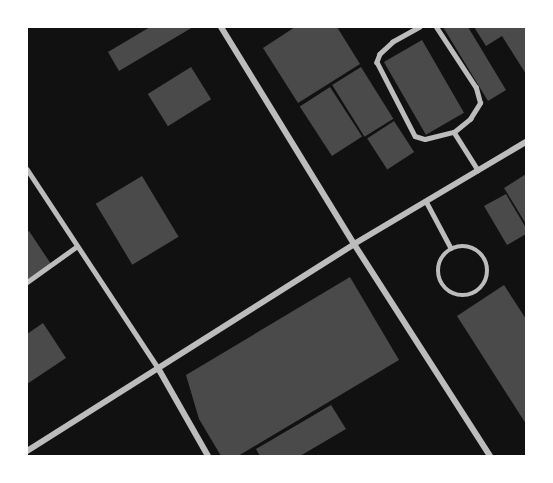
<!DOCTYPE html>
<style>
body{margin:0}
#map{position:relative;width:553px;height:483px;overflow:hidden;background:#111;font-family:Ubuntu,sans-serif}
div>[style]{position:absolute}
.building>*{inset:0;background:#4a4a4a;transform-origin:0 0}
.service>*{height:4.5px;margin:-2.25px;padding:0 2.25px;transform-origin:2.25px;border-radius:2.25px;background:#bcbcbc}
.service>.ring{margin:-2.25px;padding:0;box-sizing:content-box;background:none;border:4.5px solid #bcbcbc;border-radius:50%}
.minor>*{height:6px;margin:-3px;padding:0 3px;transform-origin:3px;border-radius:3px;background:#bcbcbc}
span{translate:-50% -50%;white-space:nowrap;text-align:center;line-height:1.15;-webkit-text-stroke:5px #fff;paint-order:stroke}
.frame{position:absolute;inset:0;border:28px solid #fff;pointer-events:none}
</style>
<div id="map">
<div class="building">
<i style="clip-path:polygon(150px 27px,193px 27px,119px 71px,108px 52px)"></i>
<i style="clip-path:polygon(295px 27px,337px 27px,360px 64px,298px 103px,263px 48px)"></i>
<i style="clip-path:polygon(443px 27px,468px 27px,506px 90px,488px 101px)"></i>
<i style="clip-path:polygon(474px 27px,526px 27px,526px 74px,502px 36px,486px 46px)"></i>
<i style="left:422px;top:40px;width:84px;height:44px;rotate:60deg"></i>
<i style="left:191px;top:67px;width:38px;height:51px;rotate:58deg"></i>
<i style="left:361px;top:67px;width:61px;height:34px;rotate:58deg"></i>
<i style="left:330px;top:87px;width:59px;height:36px;rotate:57deg"></i>
<i style="left:394px;top:121px;width:37px;height:32px;rotate:57deg"></i>
<i style="clip-path:polygon(526px 174px,526px 224px,504px 188px)"></i>
<i style="left:142px;top:176px;width:71px;height:54px;rotate:59deg"></i>
<i style="clip-path:polygon(506px 194px,526px 228px,526px 234px,507px 245px,484px 206px)"></i>
<i style="clip-path:polygon(29px 231px,51px 264px,27px 280px,27px 232px)"></i>
<i style="clip-path:polygon(350px 277px,399px 360px,238px 456px,221px 456px,199px 419px,186px 375px)"></i>
<i style="clip-path:polygon(504px 285px,526px 319px,526px 424px,457px 316px)"></i>
<i style="clip-path:polygon(43px 323px,66px 358px,27px 384px,27px 334px)"></i>
<i style="clip-path:polygon(331px 405px,346px 429px,300px 456px,260px 456px,256px 449px)"></i>
</div>
<div class="service">
<i style="left:420px;top:27px;width:31px;rotate:151deg"></i>
<i style="left:393px;top:42px;width:18px;rotate:137deg"></i>
<i style="left:380px;top:54px;width:9px;rotate:111deg"></i>
<i style="left:377px;top:62px;width:83px;rotate:62.8deg"></i>
<i style="left:415px;top:136px;width:10px;rotate:17deg"></i>
<i style="left:425px;top:139px;width:30px;rotate:-14deg"></i>
<i style="left:454px;top:132px;width:21px;rotate:-39deg"></i>
<i style="left:470px;top:119px;width:19px;rotate:-58deg"></i>
<i style="left:480px;top:103px;width:16px;rotate:-105deg"></i>
<i style="left:476px;top:88px;width:73px;rotate:-123.3deg"></i>
<i style="left:454px;top:132px;width:45px;rotate:57.7deg"></i>
<i style="left:27px;top:169px;width:238px;rotate:56.6deg"></i>
<i style="left:426px;top:201px;width:53px;rotate:62deg"></i>
<i class="ring" style="left:438px;top:246px;width:45.5px;height:45.5px"></i>
<i style="left:27px;top:282px;width:60px;rotate:-35.5deg"></i>
</div>
<div class="minor">
<i style="left:221px;top:27px;width:255px;rotate:58.5deg"></i>
<i style="left:354px;top:244px;width:252px;rotate:57.3deg"></i>
<i style="left:158px;top:368px;width:101px;rotate:60.4deg"></i>
<i style="left:27px;top:451px;width:387px;rotate:-32.3deg"></i>
<i style="left:354px;top:244px;width:200px;rotate:-30.7deg"></i>
</div>
<div class="frame"></div>
</div>
